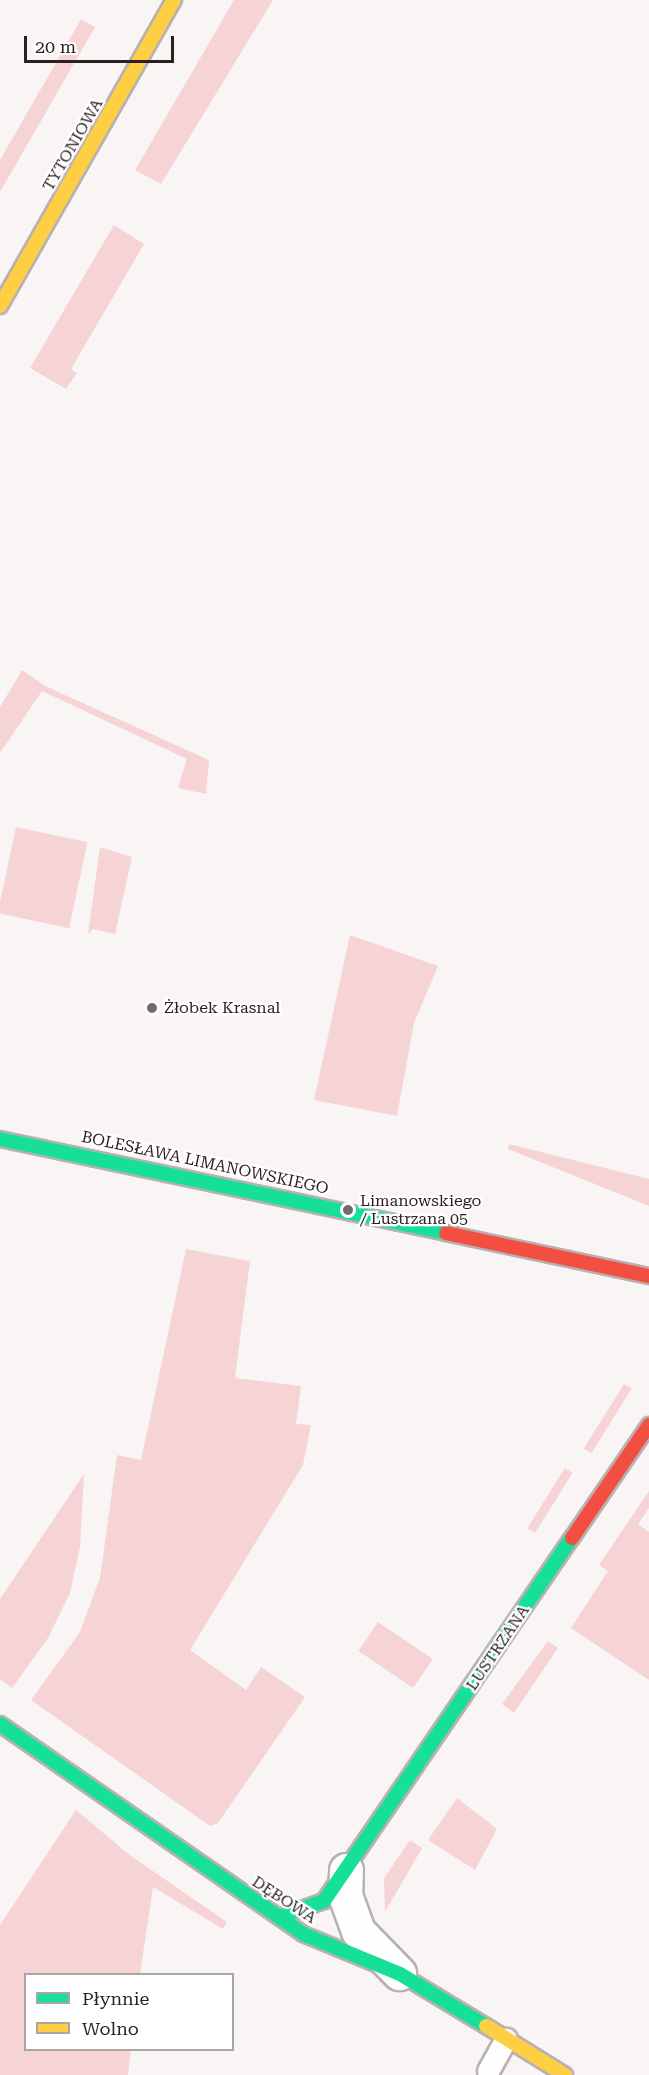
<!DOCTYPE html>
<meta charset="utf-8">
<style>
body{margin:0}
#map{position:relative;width:649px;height:2075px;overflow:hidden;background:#f9f5f5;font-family:"Roboto Serif",serif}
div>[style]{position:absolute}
.green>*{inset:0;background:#f6d4d6;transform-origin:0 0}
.roads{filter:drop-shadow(2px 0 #b9b1b1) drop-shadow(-2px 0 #b9b1b1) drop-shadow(0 2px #b9b1b1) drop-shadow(0 -2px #b9b1b1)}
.lane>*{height:21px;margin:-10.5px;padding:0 10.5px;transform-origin:10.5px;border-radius:10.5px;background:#fefefe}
.street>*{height:33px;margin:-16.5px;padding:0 16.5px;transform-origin:16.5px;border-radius:16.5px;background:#fefefe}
.fast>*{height:14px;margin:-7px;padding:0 7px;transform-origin:7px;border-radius:7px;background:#16e098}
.slow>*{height:14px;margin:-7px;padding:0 7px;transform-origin:7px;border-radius:7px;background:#ffcf43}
.jam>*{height:14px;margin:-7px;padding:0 7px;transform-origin:7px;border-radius:7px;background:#f24e42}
.dots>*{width:16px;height:16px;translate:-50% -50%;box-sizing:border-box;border:3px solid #fff;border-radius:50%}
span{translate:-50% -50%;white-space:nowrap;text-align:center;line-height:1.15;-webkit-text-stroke:4.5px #fff;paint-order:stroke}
.street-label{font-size:16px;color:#2d1f20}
.poi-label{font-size:16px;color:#2d1f20}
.left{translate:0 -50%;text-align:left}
.legend{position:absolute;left:24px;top:1973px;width:210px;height:78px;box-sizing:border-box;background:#fff;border:2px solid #aba5a6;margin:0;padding:8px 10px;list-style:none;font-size:18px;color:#2d1f20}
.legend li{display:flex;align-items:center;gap:12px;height:30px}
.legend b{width:30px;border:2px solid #aba5a6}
.scale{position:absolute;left:24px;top:36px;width:150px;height:27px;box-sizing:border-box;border:3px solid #2d1f20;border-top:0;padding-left:8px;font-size:18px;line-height:21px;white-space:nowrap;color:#2d1f20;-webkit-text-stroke:4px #fff;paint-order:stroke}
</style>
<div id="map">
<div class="green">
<i style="clip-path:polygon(234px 0,273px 0,161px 184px,135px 170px)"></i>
<i style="clip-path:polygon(81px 19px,95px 27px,0 192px,0 160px)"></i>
<i style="clip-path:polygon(114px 225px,144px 244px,71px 369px,77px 373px,66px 389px,30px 368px)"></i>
<i style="clip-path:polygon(22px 670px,45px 686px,209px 760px,206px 794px,178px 788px,187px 759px,42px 691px,0 753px,0 707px)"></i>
<i style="left:16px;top:827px;width:73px;height:88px;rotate:12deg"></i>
<i style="clip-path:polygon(100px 847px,132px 857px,115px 934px,93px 929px,88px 934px)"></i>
<i style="clip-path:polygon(350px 935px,438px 966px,414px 1023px,397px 1116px,314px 1100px)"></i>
<i style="clip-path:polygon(509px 1144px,649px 1179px,649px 1206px,508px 1149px)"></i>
<i style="clip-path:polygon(186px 1249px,250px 1261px,235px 1378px,301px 1386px,296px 1424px,311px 1425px,303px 1465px,190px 1650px,246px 1690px,261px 1667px,305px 1697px,218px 1823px,210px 1826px,31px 1700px,80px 1632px,100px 1578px,117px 1455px,141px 1460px)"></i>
<i style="left:624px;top:1384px;width:9px;height:76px;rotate:32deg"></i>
<i style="left:565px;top:1468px;width:9px;height:71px;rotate:32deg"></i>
<i style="clip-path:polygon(84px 1474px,80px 1547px,70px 1593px,48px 1638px,12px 1688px,0 1679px,0 1599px)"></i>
<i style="clip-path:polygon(649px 1491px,649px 1508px,638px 1524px,649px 1532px,649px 1680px,571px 1628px,608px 1571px,599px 1565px)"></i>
<i style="left:378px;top:1622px;width:66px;height:35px;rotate:34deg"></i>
<i style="clip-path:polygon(548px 1641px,558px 1648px,514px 1713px,502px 1704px)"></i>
<i style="clip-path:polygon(457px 1798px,497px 1829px,475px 1870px,428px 1840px)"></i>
<i style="clip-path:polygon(76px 1810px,131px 1856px,227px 1922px,223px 1929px,153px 1887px,140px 1974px,26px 1974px,26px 2050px,131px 2050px,128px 2075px,0 2075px,0 1925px)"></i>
<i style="clip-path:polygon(410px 1840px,422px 1848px,385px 1912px,384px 1878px)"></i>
</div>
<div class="roads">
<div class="lane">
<i style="left:488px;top:2071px;width:37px;rotate:-61deg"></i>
</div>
<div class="street">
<i style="left:346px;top:1870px;width:25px;rotate:92deg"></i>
<i style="left:345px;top:1895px;width:38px;rotate:70deg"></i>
<i style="left:358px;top:1931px;width:59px;rotate:45.7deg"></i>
</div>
<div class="fast">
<i style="left:0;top:1139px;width:456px;rotate:11.9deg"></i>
<i style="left:0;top:1724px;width:369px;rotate:34.7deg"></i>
<i style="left:303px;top:1934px;width:105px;rotate:22.4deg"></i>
<i style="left:400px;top:1974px;width:100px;rotate:31.2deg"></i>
<i style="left:279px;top:1917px;width:48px;rotate:-19.6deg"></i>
<i style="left:324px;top:1901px;width:440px;rotate:-55.7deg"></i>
</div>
<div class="slow">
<i style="left:0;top:306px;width:352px;rotate:-60.4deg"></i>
<i style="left:486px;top:2026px;width:93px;rotate:31.8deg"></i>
</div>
<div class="jam">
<i style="left:446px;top:1233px;width:208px;rotate:12deg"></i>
<i style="left:572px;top:1538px;width:137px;rotate:-55.7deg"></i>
</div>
</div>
<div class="dots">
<i style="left:152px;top:1008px;background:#746a6b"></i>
<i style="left:348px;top:1210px;background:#746a6b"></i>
</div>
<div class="street-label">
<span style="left:73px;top:145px;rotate:-60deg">TYTONIOWA</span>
<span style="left:205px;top:1163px;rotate:12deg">BOLESŁAWA LIMANOWSKIEGO</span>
<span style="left:498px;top:1648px;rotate:-56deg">LUSTRZANA</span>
<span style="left:284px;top:1900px;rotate:33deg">DĘBOWA</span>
</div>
<div class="poi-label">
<span class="left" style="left:164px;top:1008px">Żłobek Krasnal</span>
<span class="left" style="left:360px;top:1210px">Limanowskiego<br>/ Lustrzana 05</span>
</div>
<ul class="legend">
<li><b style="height:8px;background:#16e098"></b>Płynnie</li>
<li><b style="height:8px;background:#ffcf43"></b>Wolno</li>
</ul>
<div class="scale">20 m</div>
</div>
